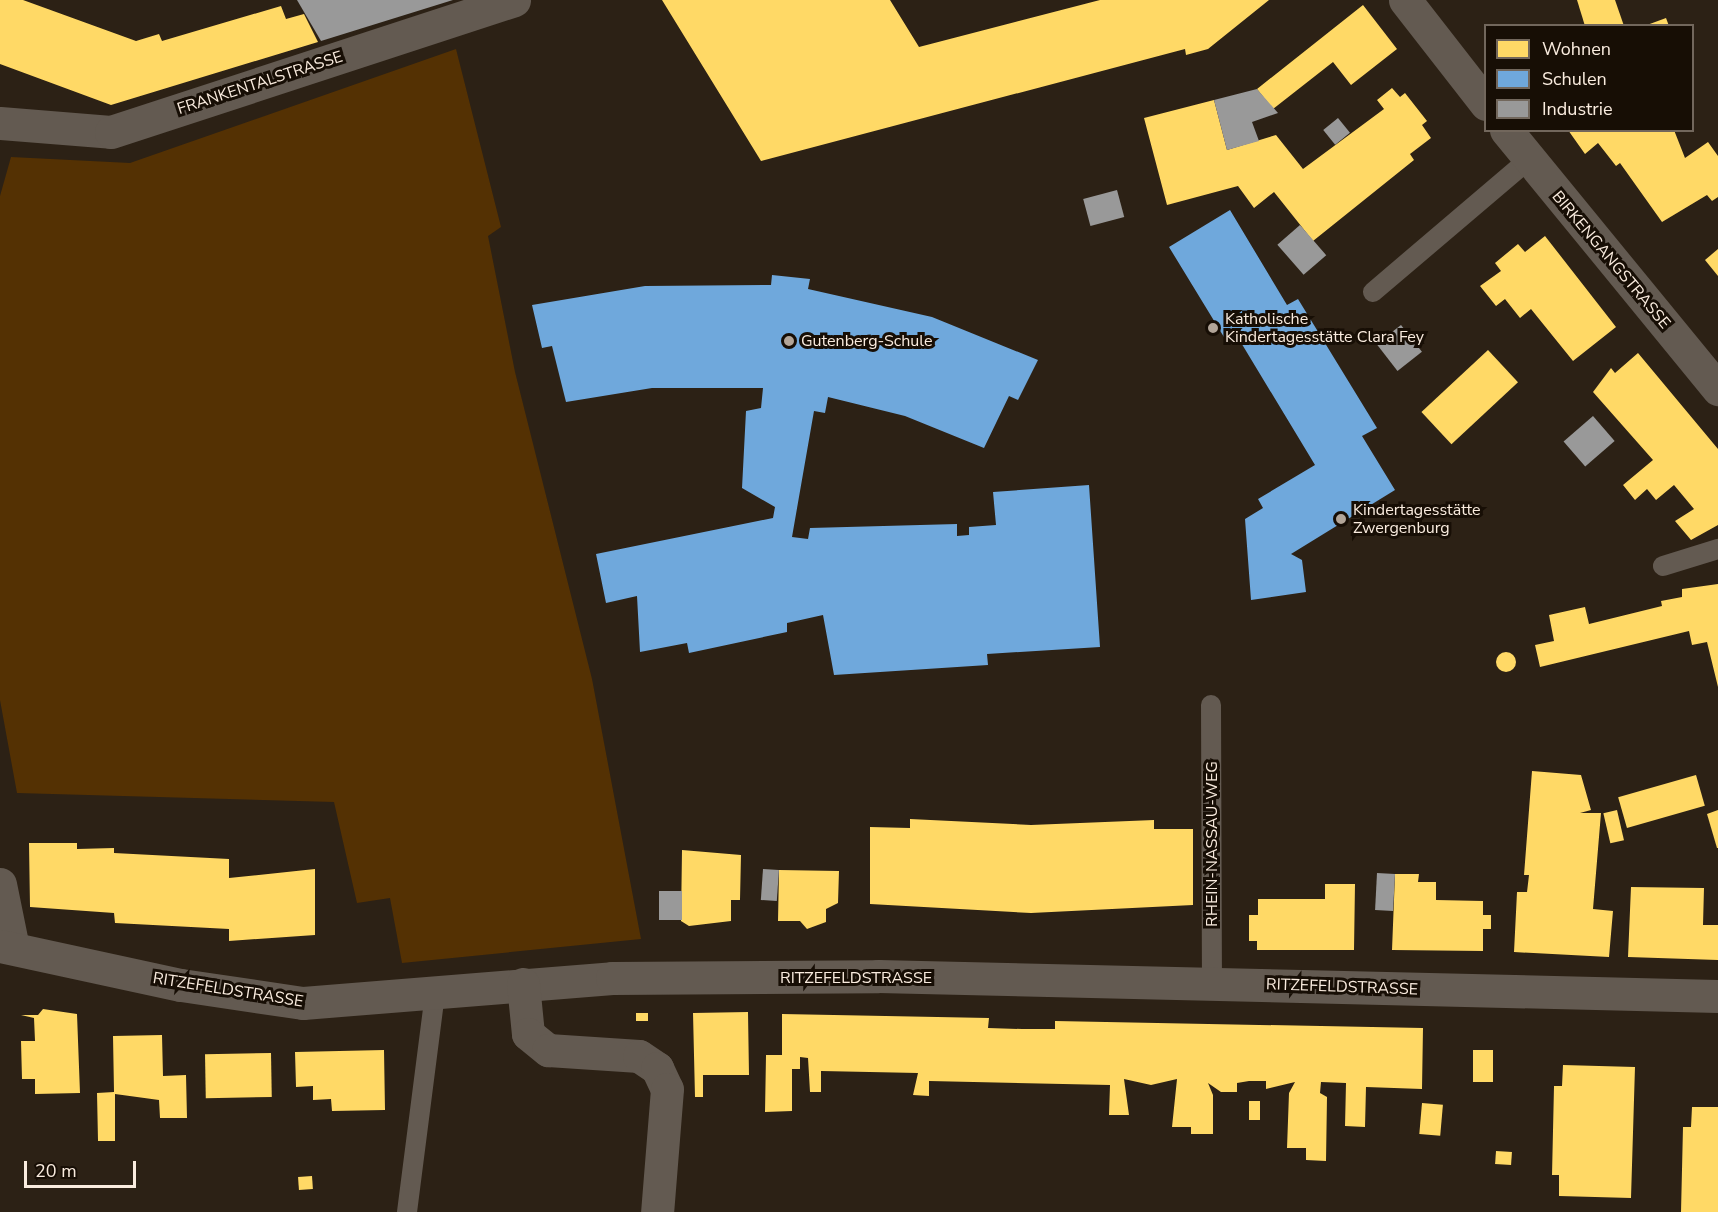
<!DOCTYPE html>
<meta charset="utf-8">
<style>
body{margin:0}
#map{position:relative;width:1718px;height:1212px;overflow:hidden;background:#2c2115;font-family:"Nunito Sans",sans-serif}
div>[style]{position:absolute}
.green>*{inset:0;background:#543103}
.homes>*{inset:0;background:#ffd966;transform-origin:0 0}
.round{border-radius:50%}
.schools>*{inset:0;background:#6fa8dc}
.industry>*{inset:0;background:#999;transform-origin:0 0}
.lane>*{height:20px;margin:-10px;padding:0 10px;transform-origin:10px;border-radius:10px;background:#635a51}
.street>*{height:33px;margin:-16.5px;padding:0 16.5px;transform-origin:16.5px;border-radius:16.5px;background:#635a51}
.secondary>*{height:33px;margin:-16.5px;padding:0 16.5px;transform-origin:16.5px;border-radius:16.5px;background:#635a51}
.dots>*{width:16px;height:16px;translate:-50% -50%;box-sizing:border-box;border:3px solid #170e05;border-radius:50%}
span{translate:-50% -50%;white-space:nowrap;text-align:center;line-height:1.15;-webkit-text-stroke:6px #170e05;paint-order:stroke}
.street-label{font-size:16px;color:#faecdf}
.poi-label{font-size:16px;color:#faecdf}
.left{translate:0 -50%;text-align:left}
.legend{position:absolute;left:1484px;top:24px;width:210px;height:108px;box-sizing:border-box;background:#170e05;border:2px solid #72675c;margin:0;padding:8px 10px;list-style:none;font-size:18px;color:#faecdf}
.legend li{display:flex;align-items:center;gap:12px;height:30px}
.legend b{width:30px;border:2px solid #72675c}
.scale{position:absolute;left:24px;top:1161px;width:112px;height:27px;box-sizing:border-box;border:3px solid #faecdf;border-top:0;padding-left:8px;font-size:18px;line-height:21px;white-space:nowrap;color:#faecdf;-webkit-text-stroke:4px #170e05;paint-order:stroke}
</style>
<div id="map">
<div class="green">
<i style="clip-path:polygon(456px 49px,501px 227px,488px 236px,515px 372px,592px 679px,641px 939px,402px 963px,390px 898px,357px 903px,334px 802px,17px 793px,0 700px,0 196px,11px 157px,130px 163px)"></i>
</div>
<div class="homes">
<i style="clip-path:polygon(0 0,23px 0,136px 41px,159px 34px,162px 41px,281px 6px,286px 19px,304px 14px,318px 42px,111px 105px,0 64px)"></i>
<i style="clip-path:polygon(662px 0,890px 0,919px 47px,1100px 0,1269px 0,1208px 49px,1186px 55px,1185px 49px,761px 161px)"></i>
<i style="clip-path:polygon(1577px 0,1615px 0,1624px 26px,1585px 26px)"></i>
<i style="clip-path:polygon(1363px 5px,1397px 49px,1351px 85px,1333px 62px,1273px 109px,1257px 89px)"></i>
<i style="clip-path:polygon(1666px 18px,1669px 26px,1647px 26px,1647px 25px)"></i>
<i style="clip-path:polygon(1392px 88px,1400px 97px,1405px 93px,1427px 121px,1422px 125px,1431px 138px,1410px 154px,1414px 160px,1313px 241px,1274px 192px,1254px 208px,1238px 186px,1167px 205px,1144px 118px,1214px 100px,1227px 150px,1276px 135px,1303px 169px,1384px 109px,1377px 100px)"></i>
<i style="clip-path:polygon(1568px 130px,1674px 130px,1685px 158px,1708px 142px,1718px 156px,1718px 197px,1712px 201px,1707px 195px,1662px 222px,1620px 163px,1616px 166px,1598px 143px,1585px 154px)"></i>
<i style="clip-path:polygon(1545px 236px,1616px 327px,1573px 361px,1531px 309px,1520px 318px,1505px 299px,1496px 306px,1480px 286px,1501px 271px,1495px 263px,1518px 244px,1525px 252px)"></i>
<i style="clip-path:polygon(1718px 249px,1718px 276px,1705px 260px)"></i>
<i style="left:1488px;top:350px;width:44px;height:91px;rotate:47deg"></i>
<i style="clip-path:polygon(1638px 353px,1718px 449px,1718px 525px,1691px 540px,1675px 521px,1694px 509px,1674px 485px,1656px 500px,1647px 489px,1635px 500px,1623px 485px,1653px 460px,1593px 392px,1611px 368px,1615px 373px)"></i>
<i style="clip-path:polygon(1718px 584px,1718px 687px,1707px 642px,1692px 645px,1689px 631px,1540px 667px,1535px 645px,1554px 641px,1549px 615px,1585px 607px,1589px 624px,1662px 606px,1661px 601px,1682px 597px,1682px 589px)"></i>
<i class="round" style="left:1496px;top:652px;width:20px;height:20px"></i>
<i style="clip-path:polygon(1532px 771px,1581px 775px,1591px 810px,1580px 813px,1601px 813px,1593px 909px,1613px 911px,1609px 957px,1514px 952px,1517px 892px,1527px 892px,1529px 875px,1524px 875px)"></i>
<i style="left:1696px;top:775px;width:32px;height:81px;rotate:74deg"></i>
<i style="left:1617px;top:810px;width:31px;height:14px;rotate:77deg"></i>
<i style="clip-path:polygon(1718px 810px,1718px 848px,1717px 848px,1707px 814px)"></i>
<i style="clip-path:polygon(910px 819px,1031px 825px,1154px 820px,1154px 829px,1193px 829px,1193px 905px,1031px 913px,870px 904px,870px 827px,910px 828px)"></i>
<i style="clip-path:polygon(29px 843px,77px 843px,77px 849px,114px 848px,114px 853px,229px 859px,229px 878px,315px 869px,315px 935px,229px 941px,229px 929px,115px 923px,114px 913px,30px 907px)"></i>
<i style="clip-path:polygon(682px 850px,741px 855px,740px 900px,731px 900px,731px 921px,689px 926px,681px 921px)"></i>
<i style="clip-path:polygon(779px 870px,839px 871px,838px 903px,826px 909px,826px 922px,807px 929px,800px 921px,778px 921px)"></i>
<i style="clip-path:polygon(1395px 874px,1419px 874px,1418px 882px,1436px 882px,1436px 900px,1483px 901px,1483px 915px,1491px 915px,1491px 929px,1483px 929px,1483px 951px,1392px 950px)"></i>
<i style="clip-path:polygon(1325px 884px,1355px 884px,1354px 950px,1257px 950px,1257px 941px,1249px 941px,1249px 915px,1258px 915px,1258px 899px,1325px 899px)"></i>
<i style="clip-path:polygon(1631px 887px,1704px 888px,1703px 925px,1718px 925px,1718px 960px,1628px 957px)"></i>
<i style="clip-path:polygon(43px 1009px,77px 1014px,80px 1093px,35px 1094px,35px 1079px,22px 1079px,21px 1041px,35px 1041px,34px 1018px,21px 1015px,38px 1015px)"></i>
<i style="clip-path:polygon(748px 1012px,749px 1075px,703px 1075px,703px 1097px,695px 1097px,693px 1013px)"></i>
<i style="left:636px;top:1013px;width:12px;height:8px"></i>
<i style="clip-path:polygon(782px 1014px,989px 1018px,988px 1028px,1022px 1029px,1055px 1029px,1055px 1021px,1423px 1028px,1422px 1089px,1366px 1087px,1365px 1127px,1345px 1126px,1346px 1083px,1321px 1082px,1320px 1093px,1327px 1097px,1326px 1161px,1306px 1160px,1306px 1148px,1287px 1148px,1289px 1093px,1295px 1082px,1266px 1089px,1266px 1081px,1249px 1081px,1237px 1083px,1237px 1092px,1221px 1092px,1208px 1083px,1213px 1095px,1213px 1134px,1191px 1134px,1191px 1127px,1172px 1127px,1177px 1079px,1151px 1085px,1124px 1079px,1129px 1115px,1109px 1115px,1110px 1085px,929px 1081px,929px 1096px,913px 1095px,918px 1073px,821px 1071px,821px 1092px,810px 1092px,808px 1058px,800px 1057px,800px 1069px,792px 1069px,792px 1111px,765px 1112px,766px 1055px,782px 1055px)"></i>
<i style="clip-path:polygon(162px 1035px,163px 1076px,186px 1075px,187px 1118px,160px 1118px,159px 1100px,115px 1094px,115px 1141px,98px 1141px,97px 1093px,114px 1092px,113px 1036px)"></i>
<i style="clip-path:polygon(384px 1050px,385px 1110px,332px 1111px,331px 1099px,313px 1100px,313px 1086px,296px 1087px,295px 1052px)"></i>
<i style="left:1473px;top:1050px;width:20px;height:32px"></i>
<i style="left:271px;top:1053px;width:44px;height:66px;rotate:89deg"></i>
<i style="clip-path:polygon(1563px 1065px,1635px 1067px,1631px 1198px,1559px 1196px,1559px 1175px,1552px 1175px,1554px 1086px,1562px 1086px)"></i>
<i style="left:1249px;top:1101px;width:11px;height:19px"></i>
<i style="left:1422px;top:1103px;width:21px;height:31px;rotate:5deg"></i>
<i style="clip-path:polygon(1692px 1107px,1718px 1107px,1718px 1212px,1681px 1212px,1683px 1127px,1691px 1127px)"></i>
<i style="left:1496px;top:1151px;width:16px;height:13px;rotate:4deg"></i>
<i style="left:312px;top:1176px;width:13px;height:14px;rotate:86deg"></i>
</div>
<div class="schools">
<i style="clip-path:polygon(1230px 210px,1287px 305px,1298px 299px,1377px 428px,1362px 436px,1395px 490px,1291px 554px,1302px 560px,1306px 592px,1251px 600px,1245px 519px,1263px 508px,1258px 499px,1315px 465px,1237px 336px,1227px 342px,1169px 247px)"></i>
<i style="clip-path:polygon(772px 275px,810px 279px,808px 289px,932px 317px,1038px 360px,1018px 400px,1009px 396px,984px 448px,905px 416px,828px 397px,825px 413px,814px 411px,792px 537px,808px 539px,810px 528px,957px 524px,957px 536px,969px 535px,969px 527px,996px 525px,993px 492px,1089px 485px,1100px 647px,987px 654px,988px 665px,834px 675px,823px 615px,787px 623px,787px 632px,689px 653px,687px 643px,640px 652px,637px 596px,606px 603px,596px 554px,773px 518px,775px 507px,742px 488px,746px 411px,761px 408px,763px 388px,652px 388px,566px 402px,552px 346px,542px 348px,532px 305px,645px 286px,771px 285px)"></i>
</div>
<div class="industry">
<i style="clip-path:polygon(297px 0,453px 0,321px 41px)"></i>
<i style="clip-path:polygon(1257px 89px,1278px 113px,1252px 122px,1259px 141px,1227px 150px,1214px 100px)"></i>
<i style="left:1338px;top:118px;width:19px;height:19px;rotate:51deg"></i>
<i style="left:1117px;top:190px;width:28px;height:35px;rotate:75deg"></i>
<i style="left:1300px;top:225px;width:40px;height:30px;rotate:49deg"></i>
<i style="left:1401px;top:325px;width:34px;height:31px;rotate:52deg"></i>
<i style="left:1593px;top:416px;width:33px;height:39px;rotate:49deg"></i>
<i style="left:763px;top:869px;width:16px;height:31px;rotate:4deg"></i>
<i style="left:1377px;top:873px;width:18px;height:37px;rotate:3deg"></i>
<i style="left:659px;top:891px;width:23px;height:29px"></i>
</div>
<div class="lane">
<i style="left:1373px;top:292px;width:205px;rotate:-40.4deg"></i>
<i style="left:1663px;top:566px;width:58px;rotate:-17.2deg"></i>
<i style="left:1211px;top:705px;width:278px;rotate:89.8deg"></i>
<i style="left:407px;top:1212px;width:221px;rotate:-82.7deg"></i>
</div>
<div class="street">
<i style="left:0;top:123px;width:111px;rotate:4.6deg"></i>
<i style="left:111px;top:132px;width:424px;rotate:-18.1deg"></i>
<i style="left:0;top:884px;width:65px;rotate:78.5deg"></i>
<i style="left:0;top:946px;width:185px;rotate:12.2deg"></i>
<i style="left:181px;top:985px;width:123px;rotate:8.4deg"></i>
<i style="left:303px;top:1003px;width:310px;rotate:-4.6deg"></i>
<i style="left:612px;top:978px;width:266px;rotate:-0.4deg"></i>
<i style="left:878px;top:976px;width:840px;rotate:1.36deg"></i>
<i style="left:523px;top:984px;width:50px;rotate:84.3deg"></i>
<i style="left:528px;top:1034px;width:26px;rotate:39deg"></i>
<i style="left:548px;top:1050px;width:91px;rotate:3.8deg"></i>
<i style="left:639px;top:1056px;width:22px;rotate:34deg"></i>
<i style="left:657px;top:1068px;width:23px;rotate:65deg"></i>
<i style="left:667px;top:1089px;width:123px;rotate:94.6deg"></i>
</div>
<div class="secondary">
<i style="left:1405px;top:0;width:132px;rotate:52.1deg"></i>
<i style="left:1506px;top:130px;width:335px;rotate:50.7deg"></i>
</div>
<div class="dots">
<i style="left:1213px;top:328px;background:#b2a598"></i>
<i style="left:789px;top:341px;background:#b2a598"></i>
<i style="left:1341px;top:519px;background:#b2a598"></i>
</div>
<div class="street-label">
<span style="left:260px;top:83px;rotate:-18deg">FRANKENTALSTRASSE</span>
<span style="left:1611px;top:260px;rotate:50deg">BIRKENGANGSTRASSE</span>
<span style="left:1212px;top:844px;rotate:-90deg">RHEIN-NASSAU-WEG</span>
<span style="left:856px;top:978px">RITZEFELDSTRASSE</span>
<span style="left:1342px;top:987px;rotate:2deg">RITZEFELDSTRASSE</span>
<span style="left:228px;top:990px;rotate:9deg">RITZEFELDSTRASSE</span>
</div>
<div class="poi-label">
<span class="left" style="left:1225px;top:328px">Katholische<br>Kindertagesstätte Clara Fey</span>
<span class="left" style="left:801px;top:341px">Gutenberg-Schule</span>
<span class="left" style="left:1353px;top:519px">Kindertagesstätte<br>Zwergenburg</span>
</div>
<ul class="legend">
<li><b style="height:16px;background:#ffd966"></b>Wohnen</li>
<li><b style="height:16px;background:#6fa8dc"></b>Schulen</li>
<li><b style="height:16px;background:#999"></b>Industrie</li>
</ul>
<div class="scale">20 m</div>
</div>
